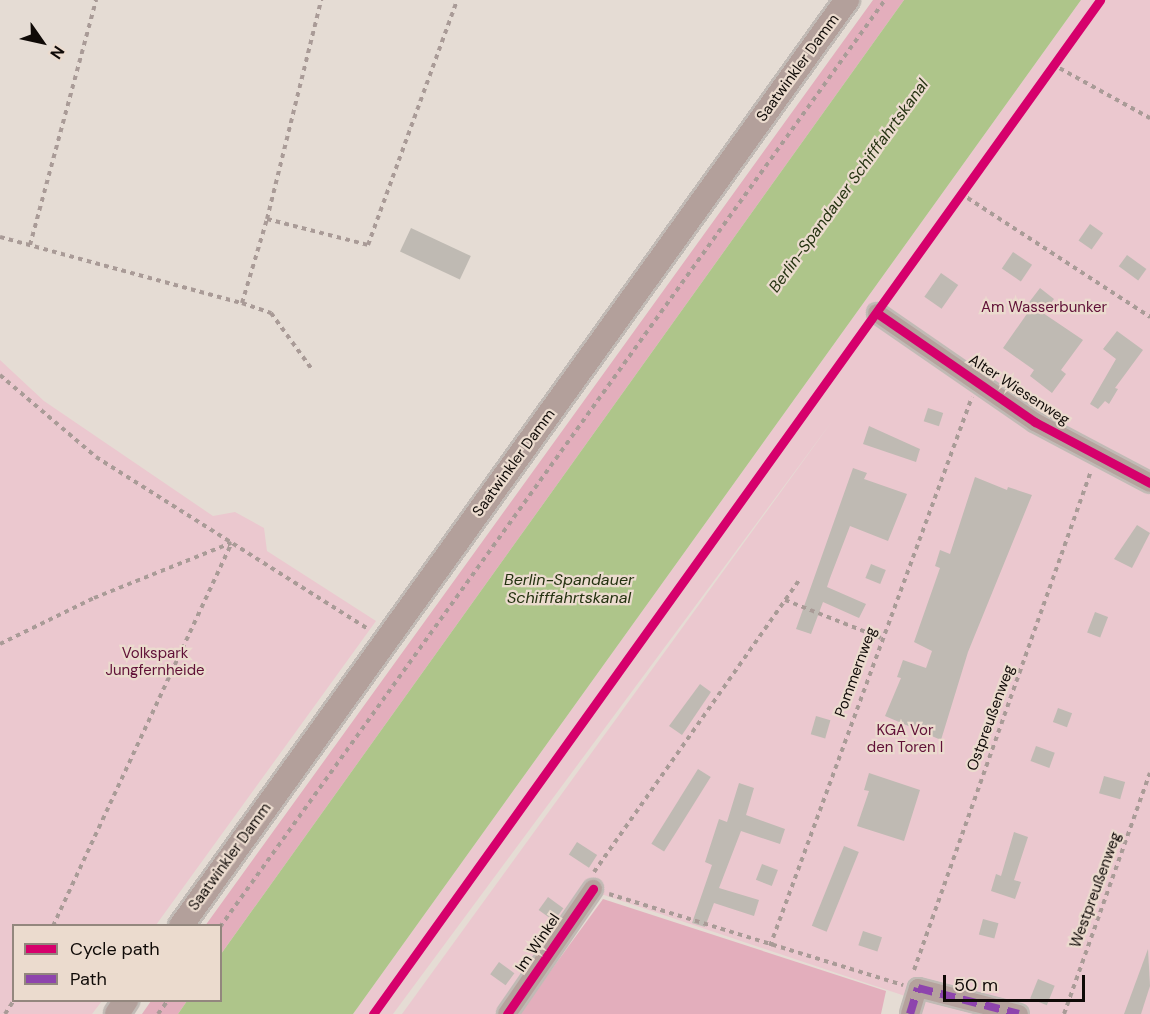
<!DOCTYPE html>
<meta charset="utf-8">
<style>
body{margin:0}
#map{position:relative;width:1150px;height:1014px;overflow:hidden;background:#e5dcd4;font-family:"DM Sans",sans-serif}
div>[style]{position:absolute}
.green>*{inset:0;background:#ebc8cf}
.forest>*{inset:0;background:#e3aebc}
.water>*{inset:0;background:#aec58a}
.building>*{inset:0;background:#bfbab3;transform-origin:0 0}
.path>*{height:4px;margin-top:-2px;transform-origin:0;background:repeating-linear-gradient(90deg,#a99b97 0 4.5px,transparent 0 9px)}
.roads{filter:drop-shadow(2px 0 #c1bab5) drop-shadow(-2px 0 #c1bab5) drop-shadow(0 2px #c1bab5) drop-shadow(0 -2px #c1bab5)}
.street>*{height:18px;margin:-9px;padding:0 9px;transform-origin:9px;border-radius:9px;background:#b5a29d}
.secondary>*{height:24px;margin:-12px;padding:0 12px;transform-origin:12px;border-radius:12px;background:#b3a09b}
.quiet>*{height:8px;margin-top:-4px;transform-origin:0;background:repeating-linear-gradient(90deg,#8e44ad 0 15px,transparent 0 23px)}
.cycleway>*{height:9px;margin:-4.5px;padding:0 4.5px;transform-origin:4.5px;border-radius:4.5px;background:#d6006c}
span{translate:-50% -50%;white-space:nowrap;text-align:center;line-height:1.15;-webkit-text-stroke:4.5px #ebdbce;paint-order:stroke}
.street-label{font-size:15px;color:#0f0a07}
.park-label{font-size:15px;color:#601037}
.water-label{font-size:16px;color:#243210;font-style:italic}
.legend{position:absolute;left:12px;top:924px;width:210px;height:78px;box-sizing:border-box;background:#ebdbce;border:2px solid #93877e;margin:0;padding:8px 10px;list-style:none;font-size:18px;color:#0f0a07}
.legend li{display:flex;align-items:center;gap:12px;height:30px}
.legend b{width:30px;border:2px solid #93877e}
.north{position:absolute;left:12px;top:12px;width:60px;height:60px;-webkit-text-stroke:4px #ebdbce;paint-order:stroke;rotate:124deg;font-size:16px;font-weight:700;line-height:24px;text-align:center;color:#0f0a07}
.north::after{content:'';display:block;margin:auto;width:21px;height:27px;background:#0f0a07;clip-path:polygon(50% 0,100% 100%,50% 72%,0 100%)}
.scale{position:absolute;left:943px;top:975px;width:142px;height:27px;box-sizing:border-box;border:3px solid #0f0a07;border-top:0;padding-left:8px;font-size:18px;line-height:21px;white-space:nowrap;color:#0f0a07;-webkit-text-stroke:4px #ebdbce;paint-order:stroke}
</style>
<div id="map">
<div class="green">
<i style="clip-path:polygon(1081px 0,1150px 0,1150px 1014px,910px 1014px,914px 999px,601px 894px,514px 1014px,402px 1014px,833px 420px,393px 1014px,353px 1014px)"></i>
<i style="clip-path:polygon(0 360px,44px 401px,213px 516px,235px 512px,264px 528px,267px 551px,376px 621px,156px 925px,14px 926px,14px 1000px,102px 1001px,92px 1014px,0 1014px)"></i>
</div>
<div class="forest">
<i style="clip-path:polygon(873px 0,904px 0,221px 954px,220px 926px,205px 926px)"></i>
<i style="clip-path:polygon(603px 899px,886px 991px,881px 1014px,519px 1014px)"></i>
<i style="clip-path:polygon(151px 1001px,152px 1000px,187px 1001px,178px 1014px,142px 1014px)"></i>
</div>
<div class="water">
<i style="clip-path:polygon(904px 0,1081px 0,353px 1014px,178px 1014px,187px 1001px,220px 1000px,221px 954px)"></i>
</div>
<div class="building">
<i style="left:1090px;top:224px;width:16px;height:20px;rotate:35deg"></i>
<i style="left:411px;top:228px;width:66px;height:26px;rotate:25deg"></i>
<i style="left:1013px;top:252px;width:23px;height:20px;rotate:34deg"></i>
<i style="left:1127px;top:255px;width:24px;height:14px;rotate:36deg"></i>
<i style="left:941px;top:273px;width:21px;height:29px;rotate:35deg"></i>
<i style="clip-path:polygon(1040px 288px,1054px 299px,1043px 313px,1083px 340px,1061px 370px,1066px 374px,1052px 393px,1030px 376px,1034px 370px,1003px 348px,1031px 308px,1027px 305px)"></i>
<i style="clip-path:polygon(1117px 331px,1143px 350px,1115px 388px,1118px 389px,1109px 404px,1105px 401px,1098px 409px,1090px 404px,1116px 359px,1103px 349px)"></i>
<i style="left:928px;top:408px;width:16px;height:14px;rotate:18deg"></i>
<i style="clip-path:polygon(869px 426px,920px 449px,916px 462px,863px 444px)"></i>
<i style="clip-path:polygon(853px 468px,867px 473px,864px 479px,907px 494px,888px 541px,850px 526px,830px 578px,827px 587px,866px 604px,859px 618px,823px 602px,811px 634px,796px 629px)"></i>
<i style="clip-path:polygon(975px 477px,1007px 490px,1008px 487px,1032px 495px,968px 652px,941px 740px,885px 716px,901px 678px,897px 677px,903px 660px,926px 668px,932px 651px,914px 642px,940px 568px,935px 566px,940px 550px,950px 554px)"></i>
<i style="clip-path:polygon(1137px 525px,1150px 533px,1132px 568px,1114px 559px)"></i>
<i style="left:871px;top:564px;width:16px;height:15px;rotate:22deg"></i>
<i style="left:1095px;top:612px;width:14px;height:22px;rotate:21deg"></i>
<i style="clip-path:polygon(700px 684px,711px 692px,682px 735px,669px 726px)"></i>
<i style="left:1058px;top:708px;width:15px;height:15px;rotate:20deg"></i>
<i style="left:816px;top:716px;width:15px;height:19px;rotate:16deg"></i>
<i style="left:1036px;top:746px;width:20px;height:16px;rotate:20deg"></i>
<i style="left:698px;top:769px;width:15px;height:88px;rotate:32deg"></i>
<i style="clip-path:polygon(869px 773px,920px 790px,904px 841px,857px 826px,869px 791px,864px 790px)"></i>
<i style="left:1104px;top:776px;width:22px;height:18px;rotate:16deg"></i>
<i style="clip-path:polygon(739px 783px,754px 788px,746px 815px,785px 829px,780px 844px,741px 831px,719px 888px,759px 900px,754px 916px,714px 903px,705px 927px,692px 923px,712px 865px,705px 862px,719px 819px,727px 822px)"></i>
<i style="clip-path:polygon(1014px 832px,1028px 837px,1014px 880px,1021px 882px,1015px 899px,991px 891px,996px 874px,1001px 876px)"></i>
<i style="left:577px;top:842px;width:24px;height:15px;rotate:33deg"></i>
<i style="left:844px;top:846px;width:16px;height:86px;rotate:22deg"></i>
<i style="left:762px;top:864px;width:17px;height:17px;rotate:21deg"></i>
<i style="left:548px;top:897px;width:19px;height:16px;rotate:36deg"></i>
<i style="left:983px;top:919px;width:16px;height:16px;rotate:15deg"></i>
<i style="left:863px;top:931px;width:20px;height:15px;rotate:18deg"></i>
<i style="clip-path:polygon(1148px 949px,1150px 986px,1141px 1014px,1124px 1014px)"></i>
<i style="left:499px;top:962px;width:19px;height:15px;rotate:36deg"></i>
<i style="left:1038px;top:979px;width:18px;height:21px;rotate:22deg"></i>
</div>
<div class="path">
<i style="left:1052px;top:64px;width:112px;rotate:28.9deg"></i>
<i style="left:960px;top:193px;width:227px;rotate:33.1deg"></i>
<i style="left:267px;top:219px;width:226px;rotate:-76.1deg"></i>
<i style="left:0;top:237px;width:251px;rotate:15.3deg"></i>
<i style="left:242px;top:303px;width:88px;rotate:-73.4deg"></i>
<i style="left:267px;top:219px;width:104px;rotate:14.4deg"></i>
<i style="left:368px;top:245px;width:261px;rotate:-70deg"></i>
<i style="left:30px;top:245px;width:254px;rotate:-74.9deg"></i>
<i style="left:242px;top:303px;width:31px;rotate:19deg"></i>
<i style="left:271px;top:313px;width:68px;rotate:54deg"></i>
<i style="left:0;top:375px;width:126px;rotate:40.5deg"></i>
<i style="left:96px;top:457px;width:320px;rotate:32.3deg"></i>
<i style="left:785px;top:600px;width:103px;rotate:21.6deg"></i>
<i style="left:0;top:644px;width:105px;rotate:-26.1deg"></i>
<i style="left:94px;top:598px;width:148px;rotate:-21.9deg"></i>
<i style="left:594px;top:872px;width:358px;rotate:-54.9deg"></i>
<i style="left:609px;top:894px;width:308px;rotate:17.2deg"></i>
<i style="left:53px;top:926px;width:423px;rotate:-65deg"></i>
<i style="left:220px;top:927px;width:1141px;rotate:-54.35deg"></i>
<i style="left:770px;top:946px;width:585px;rotate:-69.8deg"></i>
<i style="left:914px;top:970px;width:529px;rotate:-70.47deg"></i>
<i style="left:5px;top:1014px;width:17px;rotate:-57deg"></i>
<i style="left:158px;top:1014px;width:17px;rotate:-54deg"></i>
<i style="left:1064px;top:1014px;width:256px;rotate:-70.4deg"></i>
</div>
<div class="roads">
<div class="street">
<i style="left:877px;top:313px;width:192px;rotate:34.6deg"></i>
<i style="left:1035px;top:422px;width:130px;rotate:27.9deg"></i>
<i style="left:507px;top:1014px;width:152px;rotate:-55.5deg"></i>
<i style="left:910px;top:1014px;width:27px;rotate:-73deg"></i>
<i style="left:918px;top:988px;width:104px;rotate:14.4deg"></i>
</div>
<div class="secondary">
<i style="left:181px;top:926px;width:1141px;rotate:-54.28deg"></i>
<i style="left:117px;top:1014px;width:17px;rotate:-57deg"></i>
</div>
</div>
<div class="quiet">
<i style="left:910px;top:1014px;width:27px;rotate:-73deg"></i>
<i style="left:918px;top:988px;width:104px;rotate:14.4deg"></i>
</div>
<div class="cycleway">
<i style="left:877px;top:313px;width:192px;rotate:34.6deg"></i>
<i style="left:1035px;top:422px;width:130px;rotate:27.9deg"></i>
<i style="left:373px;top:1014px;width:1248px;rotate:-54.36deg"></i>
<i style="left:507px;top:1014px;width:152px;rotate:-55.5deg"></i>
</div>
<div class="street-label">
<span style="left:798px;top:68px;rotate:-54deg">Saatwinkler Damm</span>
<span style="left:1019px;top:390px;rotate:33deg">Alter Wiesenweg</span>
<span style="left:514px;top:463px;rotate:-54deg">Saatwinkler Damm</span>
<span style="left:856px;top:672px;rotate:-70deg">Pommernweg</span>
<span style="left:991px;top:718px;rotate:-70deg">Ostpreußenweg</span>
<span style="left:230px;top:857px;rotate:-54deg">Saatwinkler Damm</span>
<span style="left:1096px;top:890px;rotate:-70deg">Westpreußenweg</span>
<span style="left:538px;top:943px;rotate:-56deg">Im Winkel</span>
</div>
<div class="park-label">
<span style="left:1044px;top:308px">Am Wasserbunker</span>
<span style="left:155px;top:662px">Volkspark<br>Jungfernheide</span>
<span style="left:905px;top:739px">KGA Vor<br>den Toren I</span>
</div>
<div class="water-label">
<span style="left:849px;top:186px;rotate:-54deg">Berlin-Spandauer Schifffahrtskanal</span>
<span style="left:569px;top:589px">Berlin-Spandauer<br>Schifffahrtskanal</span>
</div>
<ul class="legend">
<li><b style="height:8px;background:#d6006c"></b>Cycle path</li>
<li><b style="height:8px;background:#8e44ad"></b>Path</li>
</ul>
<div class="north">N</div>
<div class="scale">50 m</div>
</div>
